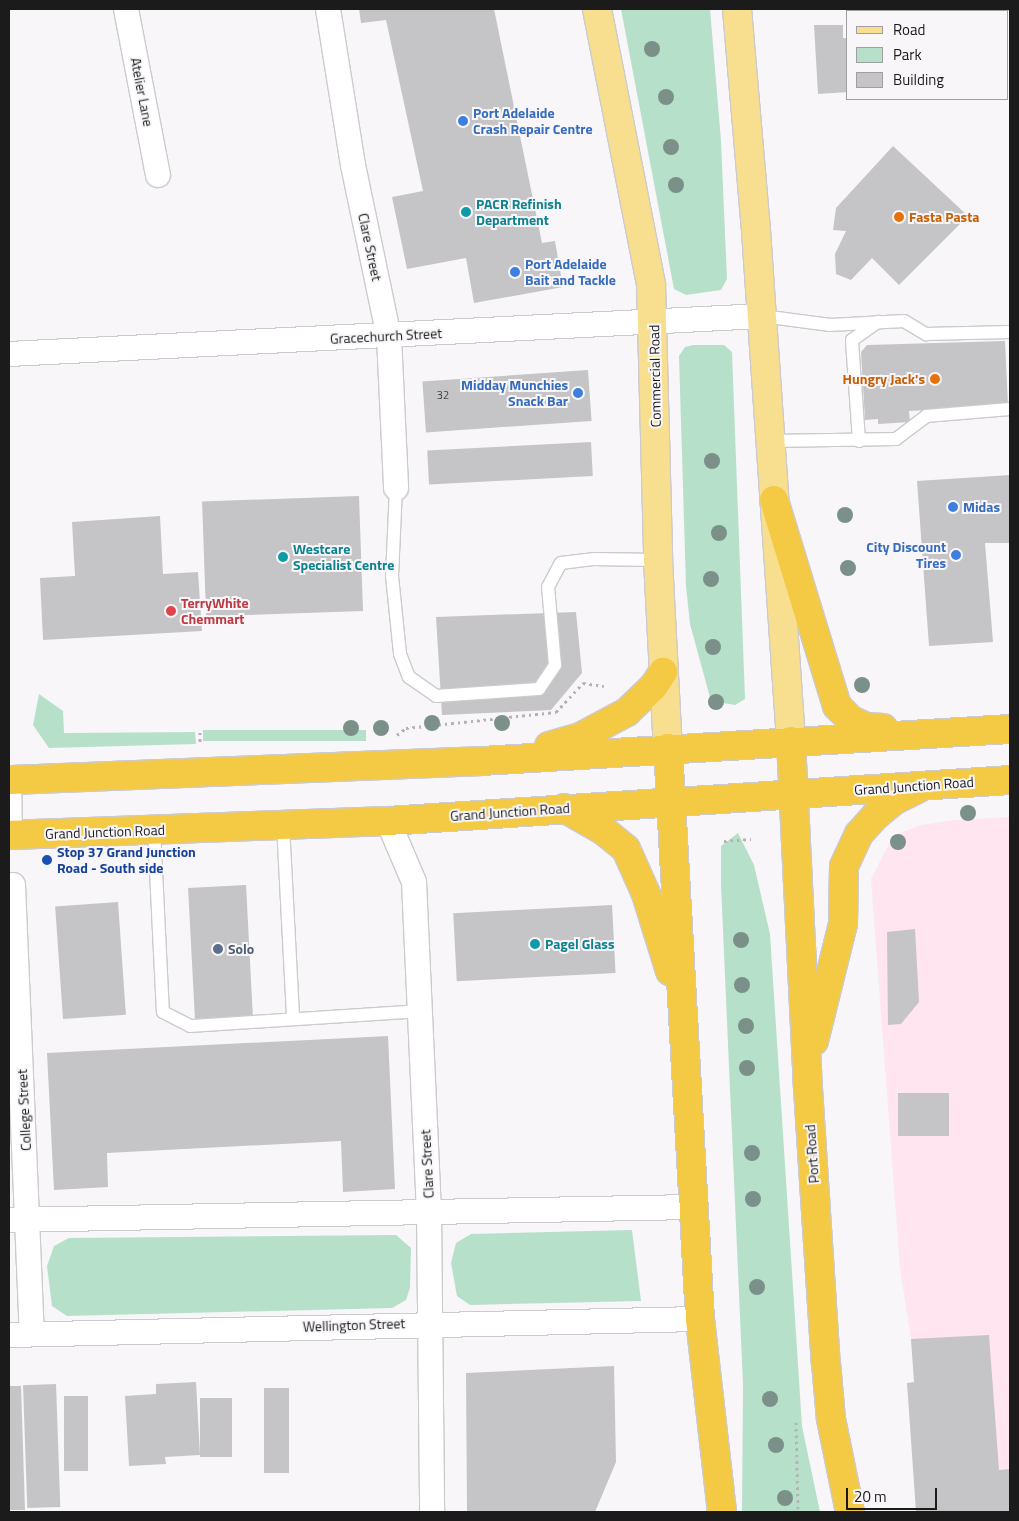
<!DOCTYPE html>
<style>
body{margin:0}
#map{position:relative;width:1019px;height:1521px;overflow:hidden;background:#f8f6f9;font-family:"Titillium Web",sans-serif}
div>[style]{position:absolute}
.industrial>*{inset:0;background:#fee5f0}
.green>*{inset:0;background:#b7e0cb;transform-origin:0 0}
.building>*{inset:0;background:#c5c4c6;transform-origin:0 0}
.path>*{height:3px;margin-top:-1.5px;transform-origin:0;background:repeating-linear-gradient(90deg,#b4b2b5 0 2.5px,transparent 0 6.5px)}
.roads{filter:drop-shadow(1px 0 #cccacd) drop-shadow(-1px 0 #cccacd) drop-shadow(0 1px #cccacd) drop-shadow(0 -1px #cccacd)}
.lane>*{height:12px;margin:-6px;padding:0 6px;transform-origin:6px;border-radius:6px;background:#fff}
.street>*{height:24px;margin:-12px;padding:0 12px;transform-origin:12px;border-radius:12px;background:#fff}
.primary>*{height:28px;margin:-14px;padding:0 14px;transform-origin:14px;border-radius:14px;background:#f8df8f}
.highway>*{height:28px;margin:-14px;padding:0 14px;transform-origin:14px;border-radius:14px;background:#f4ca44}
.trees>*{width:16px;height:16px;margin:-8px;border-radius:50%;background:#7a9088}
.dots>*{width:14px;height:14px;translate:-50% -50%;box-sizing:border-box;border:2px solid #f8f6f9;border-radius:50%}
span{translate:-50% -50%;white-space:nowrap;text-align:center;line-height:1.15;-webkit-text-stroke:4px #f8f6f9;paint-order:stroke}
.number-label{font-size:11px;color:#464546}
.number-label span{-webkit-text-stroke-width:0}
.street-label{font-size:14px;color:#1b1b1c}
.shop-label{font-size:14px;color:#366cbe;font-weight:700}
.left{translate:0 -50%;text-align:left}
.right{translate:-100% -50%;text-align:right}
.culture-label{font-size:14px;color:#0d838f;font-weight:700}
.food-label{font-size:14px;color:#c56008;font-weight:700}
.health-label{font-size:14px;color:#be3a42;font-weight:700}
.transit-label{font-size:14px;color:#164399;font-weight:700}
.service-label{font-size:14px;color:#4e5e75;font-weight:700}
.frame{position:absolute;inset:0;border:10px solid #1b1b1c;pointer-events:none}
.legend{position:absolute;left:846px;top:10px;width:162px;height:90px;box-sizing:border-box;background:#f8f6f9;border:1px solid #a09ea1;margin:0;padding:6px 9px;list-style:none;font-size:15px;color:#1b1b1c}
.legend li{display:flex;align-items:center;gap:10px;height:25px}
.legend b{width:25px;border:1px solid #a09ea1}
.scale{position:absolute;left:846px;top:1488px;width:91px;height:22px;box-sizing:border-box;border:2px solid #1b1b1c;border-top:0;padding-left:6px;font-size:15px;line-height:18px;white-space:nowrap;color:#1b1b1c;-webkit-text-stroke:4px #f8f6f9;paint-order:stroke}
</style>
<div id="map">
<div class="industrial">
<i style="clip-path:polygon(1010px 817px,1010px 1512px,924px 1512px,911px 1339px,900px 1268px,871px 879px,893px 836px,921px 825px,955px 820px)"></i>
</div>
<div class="green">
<i style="clip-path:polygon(621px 9px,710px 9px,721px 141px,727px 279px,721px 290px,686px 295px,674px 289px)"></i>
<i style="clip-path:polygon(693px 345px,724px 345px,732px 352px,745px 699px,735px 705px,711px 701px,690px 624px,686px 586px,679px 356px,685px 347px)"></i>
<i style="clip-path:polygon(39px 694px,63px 711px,64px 733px,195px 732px,196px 744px,49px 748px,33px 725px)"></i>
<i style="left:366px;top:730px;width:11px;height:163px;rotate:90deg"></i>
<i style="clip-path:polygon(738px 833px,754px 865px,770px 934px,802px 1426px,820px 1512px,742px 1512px,742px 1509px,743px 1385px,721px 885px,721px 846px)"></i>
<i style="clip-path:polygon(632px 1230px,641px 1301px,470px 1305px,457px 1296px,451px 1263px,456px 1243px,471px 1234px)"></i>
<i style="clip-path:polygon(396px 1235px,411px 1248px,410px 1288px,406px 1300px,392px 1308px,67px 1316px,52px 1306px,47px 1266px,54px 1246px,69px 1238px)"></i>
</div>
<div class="building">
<i style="clip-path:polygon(359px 9px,494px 9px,542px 243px,555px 241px,563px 287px,474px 303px,466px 258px,407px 269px,392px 197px,423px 191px,386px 20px,361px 23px)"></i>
<i style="left:957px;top:9px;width:53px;height:2px"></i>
<i style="clip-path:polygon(814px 25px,843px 25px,843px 38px,848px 38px,848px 92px,818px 94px)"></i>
<i style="clip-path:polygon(893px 146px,968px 216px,899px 285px,872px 258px,851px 280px,836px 274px,835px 254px,846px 231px,833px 230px,836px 208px)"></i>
<i style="clip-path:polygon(1005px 341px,1008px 406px,909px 411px,910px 422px,878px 424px,878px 419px,865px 420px,861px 352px,867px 345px)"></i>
<i style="left:588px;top:370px;width:51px;height:166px;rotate:86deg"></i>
<i style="left:591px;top:442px;width:34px;height:164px;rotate:87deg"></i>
<i style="clip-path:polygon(1010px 475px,1010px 543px,985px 543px,993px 642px,929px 646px,917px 481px)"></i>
<i style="left:359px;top:496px;width:115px;height:157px;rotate:88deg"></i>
<i style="clip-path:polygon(160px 516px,163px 574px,198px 572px,202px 631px,43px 640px,40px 578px,75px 576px,72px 522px)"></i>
<i style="clip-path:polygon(576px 612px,582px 673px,551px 710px,442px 715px,436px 617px)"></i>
<i style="left:246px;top:885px;width:135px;height:58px;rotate:87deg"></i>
<i style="left:118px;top:902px;width:113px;height:63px;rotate:86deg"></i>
<i style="left:612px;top:905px;width:68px;height:159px;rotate:87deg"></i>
<i style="clip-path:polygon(915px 929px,919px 1002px,901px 1024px,888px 1025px,887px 932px)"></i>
<i style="clip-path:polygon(388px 1036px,395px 1189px,343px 1192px,341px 1141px,107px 1153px,108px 1187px,54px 1190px,47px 1053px)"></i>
<i style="left:949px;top:1093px;width:43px;height:51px;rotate:90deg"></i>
<i style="clip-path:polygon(989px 1335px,999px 1470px,1010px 1469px,1010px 1512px,916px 1512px,907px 1383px,914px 1382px,911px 1339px)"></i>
<i style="clip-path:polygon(614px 1366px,616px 1462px,595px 1512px,467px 1512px,466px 1373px)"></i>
<i style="clip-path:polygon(196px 1382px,200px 1455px,165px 1457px,166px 1464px,129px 1466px,125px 1396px,156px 1394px,156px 1384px)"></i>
<i style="left:56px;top:1384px;width:123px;height:33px;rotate:88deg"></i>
<i style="clip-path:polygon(9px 1386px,21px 1386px,25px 1510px,9px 1510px)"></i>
<i style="left:264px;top:1388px;width:25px;height:85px"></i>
<i style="left:64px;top:1396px;width:24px;height:75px"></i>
<i style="left:200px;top:1398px;width:32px;height:59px"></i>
</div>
<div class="path">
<i style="left:200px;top:732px;width:12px;rotate:90deg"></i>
<i style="left:397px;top:735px;width:11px;rotate:-38deg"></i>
<i style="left:406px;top:728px;width:151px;rotate:-6.1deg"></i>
<i style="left:556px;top:712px;width:40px;rotate:-47deg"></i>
<i style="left:583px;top:683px;width:21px;rotate:8deg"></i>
<i style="left:724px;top:841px;width:27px;rotate:-4deg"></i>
<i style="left:796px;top:1422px;width:90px;rotate:88.7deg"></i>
</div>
<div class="roads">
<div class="lane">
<i style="left:762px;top:316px;width:69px;rotate:7.5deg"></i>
<i style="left:830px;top:325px;width:74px;rotate:-3.1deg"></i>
<i style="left:904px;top:321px;width:26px;rotate:31deg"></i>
<i style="left:926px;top:334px;width:84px;rotate:-1.4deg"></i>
<i style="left:770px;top:441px;width:126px;rotate:-0.9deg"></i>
<i style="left:896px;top:439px;width:38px;rotate:-37deg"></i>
<i style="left:926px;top:416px;width:84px;rotate:-4.8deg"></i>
<i style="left:859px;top:441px;width:101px;rotate:-94deg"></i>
<i style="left:852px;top:340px;width:32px;rotate:-35deg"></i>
<i style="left:396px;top:488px;width:88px;rotate:92.6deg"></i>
<i style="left:392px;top:576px;width:78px;rotate:84.1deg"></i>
<i style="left:400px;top:654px;width:25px;rotate:69deg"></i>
<i style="left:409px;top:677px;width:33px;rotate:35deg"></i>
<i style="left:436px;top:696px;width:103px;rotate:-3.9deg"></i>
<i style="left:539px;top:689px;width:29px;rotate:-56deg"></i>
<i style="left:555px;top:665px;width:78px;rotate:-95.1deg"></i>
<i style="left:548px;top:587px;width:27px;rotate:-62deg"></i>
<i style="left:561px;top:563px;width:32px;rotate:-7deg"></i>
<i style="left:593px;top:559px;width:65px;rotate:0.9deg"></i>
<i style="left:283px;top:825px;width:193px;rotate:87deg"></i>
<i style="left:154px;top:830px;width:182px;rotate:87.2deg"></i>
<i style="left:163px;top:1012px;width:31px;rotate:27deg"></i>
<i style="left:191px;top:1026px;width:229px;rotate:-3.7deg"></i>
</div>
<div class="street">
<i style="left:126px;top:9px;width:169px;rotate:79.1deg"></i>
<i style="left:328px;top:9px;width:158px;rotate:80.9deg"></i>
<i style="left:353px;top:165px;width:176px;rotate:78.2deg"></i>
<i style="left:389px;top:337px;width:151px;rotate:87.3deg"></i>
<i style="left:9px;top:354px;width:754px;rotate:-2.89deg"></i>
<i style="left:9px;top:779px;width:56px;rotate:89deg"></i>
<i style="left:388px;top:821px;width:66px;rotate:66.9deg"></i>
<i style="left:414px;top:882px;width:329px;rotate:87.4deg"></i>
<i style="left:429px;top:1211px;width:301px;rotate:89.4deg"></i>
<i style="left:13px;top:885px;width:449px;rotate:87.6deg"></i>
<i style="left:9px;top:1220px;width:686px;rotate:-1.09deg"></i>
<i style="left:9px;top:1335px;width:691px;rotate:-1.33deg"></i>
</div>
<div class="primary">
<i style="left:597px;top:9px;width:280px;rotate:78.9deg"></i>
<i style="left:651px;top:284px;width:276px;rotate:88.5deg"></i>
<i style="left:658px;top:560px;width:188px;rotate:87deg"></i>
<i style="left:737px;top:9px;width:223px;rotate:85.1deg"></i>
<i style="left:756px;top:231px;width:511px;rotate:86.07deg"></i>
</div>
<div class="highway">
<i style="left:774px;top:500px;width:215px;rotate:73deg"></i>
<i style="left:837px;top:706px;width:20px;rotate:45deg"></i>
<i style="left:851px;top:720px;width:17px;rotate:25deg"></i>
<i style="left:866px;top:727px;width:17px;rotate:3deg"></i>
<i style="left:791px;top:741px;width:332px;rotate:87.2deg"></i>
<i style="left:807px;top:1073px;width:291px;rotate:86.3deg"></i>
<i style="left:826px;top:1363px;width:56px;rotate:84.9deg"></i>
<i style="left:831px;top:1419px;width:95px;rotate:78.5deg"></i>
<i style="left:549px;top:746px;width:32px;rotate:-16deg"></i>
<i style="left:580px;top:737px;width:53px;rotate:-28deg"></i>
<i style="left:627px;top:712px;width:37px;rotate:-44deg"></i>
<i style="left:654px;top:686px;width:17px;rotate:-57deg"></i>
<i style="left:668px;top:748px;width:572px;rotate:86.79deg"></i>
<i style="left:700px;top:1319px;width:194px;rotate:83.5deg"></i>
<i style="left:9px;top:780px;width:473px;rotate:-2.3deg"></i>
<i style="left:482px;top:761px;width:529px;rotate:-3.47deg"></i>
<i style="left:564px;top:808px;width:46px;rotate:29.9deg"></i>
<i style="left:604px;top:831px;width:28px;rotate:39deg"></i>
<i style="left:626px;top:849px;width:49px;rotate:66deg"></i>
<i style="left:646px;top:894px;width:81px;rotate:72.7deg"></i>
<i style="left:9px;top:835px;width:379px;rotate:-2.1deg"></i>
<i style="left:388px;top:821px;width:623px;rotate:-3.77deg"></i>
<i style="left:814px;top:1041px;width:121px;rotate:-76.1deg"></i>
<i style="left:843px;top:924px;width:58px;rotate:-89deg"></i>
<i style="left:844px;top:866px;width:35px;rotate:-65deg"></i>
<i style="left:859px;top:834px;width:24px;rotate:-48deg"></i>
<i style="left:875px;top:816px;width:26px;rotate:-39deg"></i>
<i style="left:895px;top:800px;width:25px;rotate:-26deg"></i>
</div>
</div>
<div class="trees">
<i style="left:652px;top:49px"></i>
<i style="left:666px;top:97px"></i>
<i style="left:671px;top:147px"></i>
<i style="left:676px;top:185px"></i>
<i style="left:712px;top:461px"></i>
<i style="left:845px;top:515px"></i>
<i style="left:719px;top:533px"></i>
<i style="left:848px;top:568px"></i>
<i style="left:711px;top:579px"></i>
<i style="left:713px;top:647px"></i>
<i style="left:862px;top:685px"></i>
<i style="left:716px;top:702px"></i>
<i style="left:432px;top:723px"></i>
<i style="left:502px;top:723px"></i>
<i style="left:351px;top:728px"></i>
<i style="left:381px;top:728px"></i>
<i style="left:968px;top:813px"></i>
<i style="left:898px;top:842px"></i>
<i style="left:741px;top:940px"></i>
<i style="left:742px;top:985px"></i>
<i style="left:746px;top:1026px"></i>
<i style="left:747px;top:1068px"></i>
<i style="left:752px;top:1153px"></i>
<i style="left:753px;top:1199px"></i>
<i style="left:757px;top:1287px"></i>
<i style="left:770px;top:1399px"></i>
<i style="left:776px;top:1445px"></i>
<i style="left:785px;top:1498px"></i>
</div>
<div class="dots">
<i style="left:463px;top:121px;background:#3f7fe0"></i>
<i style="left:466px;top:212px;background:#0f9aa8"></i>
<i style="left:899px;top:217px;background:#e8710a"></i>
<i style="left:515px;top:272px;background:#3f7fe0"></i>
<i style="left:935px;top:379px;background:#e8710a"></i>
<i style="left:578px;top:393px;background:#3f7fe0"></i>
<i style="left:953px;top:507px;background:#3f7fe0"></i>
<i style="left:956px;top:555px;background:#3f7fe0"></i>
<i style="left:283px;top:557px;background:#0f9aa8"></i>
<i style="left:171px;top:611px;background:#e0444e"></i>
<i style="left:47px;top:860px;background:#1a4fb4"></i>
<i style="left:535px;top:944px;background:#0f9aa8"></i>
<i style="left:218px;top:949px;background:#5c6f8a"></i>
</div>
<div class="number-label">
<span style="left:443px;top:395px">32</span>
</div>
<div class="street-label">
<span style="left:142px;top:92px;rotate:79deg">Atelier Lane</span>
<span style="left:370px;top:247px;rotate:78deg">Clare Street</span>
<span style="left:386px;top:336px;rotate:-3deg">Gracechurch Street</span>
<span style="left:655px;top:376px;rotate:-91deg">Commercial Road</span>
<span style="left:914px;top:786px;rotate:-4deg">Grand Junction Road</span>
<span style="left:510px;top:812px;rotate:-4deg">Grand Junction Road</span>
<span style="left:105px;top:832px;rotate:-2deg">Grand Junction Road</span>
<span style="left:24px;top:1110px;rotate:-93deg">College Street</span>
<span style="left:812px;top:1154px;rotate:-94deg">Port Road</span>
<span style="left:427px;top:1164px;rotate:-93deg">Clare Street</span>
<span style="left:354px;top:1325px;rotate:-2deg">Wellington Street</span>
</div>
<div class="shop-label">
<span class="left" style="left:473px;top:121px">Port Adelaide<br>Crash Repair Centre</span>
<span class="left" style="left:525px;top:272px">Port Adelaide<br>Bait and Tackle</span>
<span class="right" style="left:568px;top:393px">Midday Munchies<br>Snack Bar</span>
<span class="left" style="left:963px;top:507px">Midas</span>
<span class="right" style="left:946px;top:555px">City Discount<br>Tires</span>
</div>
<div class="culture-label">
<span class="left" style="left:476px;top:212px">PACR Refinish<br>Department</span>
<span class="left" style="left:293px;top:557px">Westcare<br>Specialist Centre</span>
<span class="left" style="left:545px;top:944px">Pagel Glass</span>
</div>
<div class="food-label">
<span class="left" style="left:909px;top:217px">Fasta Pasta</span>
<span class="right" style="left:925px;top:379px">Hungry Jack's</span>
</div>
<div class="health-label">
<span class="left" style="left:181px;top:611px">TerryWhite<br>Chemmart</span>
</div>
<div class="transit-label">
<span class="left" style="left:57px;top:860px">Stop 37 Grand Junction<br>Road - South side</span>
</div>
<div class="service-label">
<span class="left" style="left:228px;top:949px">Solo</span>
</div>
<div class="frame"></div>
<ul class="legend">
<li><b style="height:6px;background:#f8df8f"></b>Road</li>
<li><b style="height:14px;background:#b7e0cb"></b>Park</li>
<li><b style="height:14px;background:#c5c4c6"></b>Building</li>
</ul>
<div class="scale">20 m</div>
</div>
